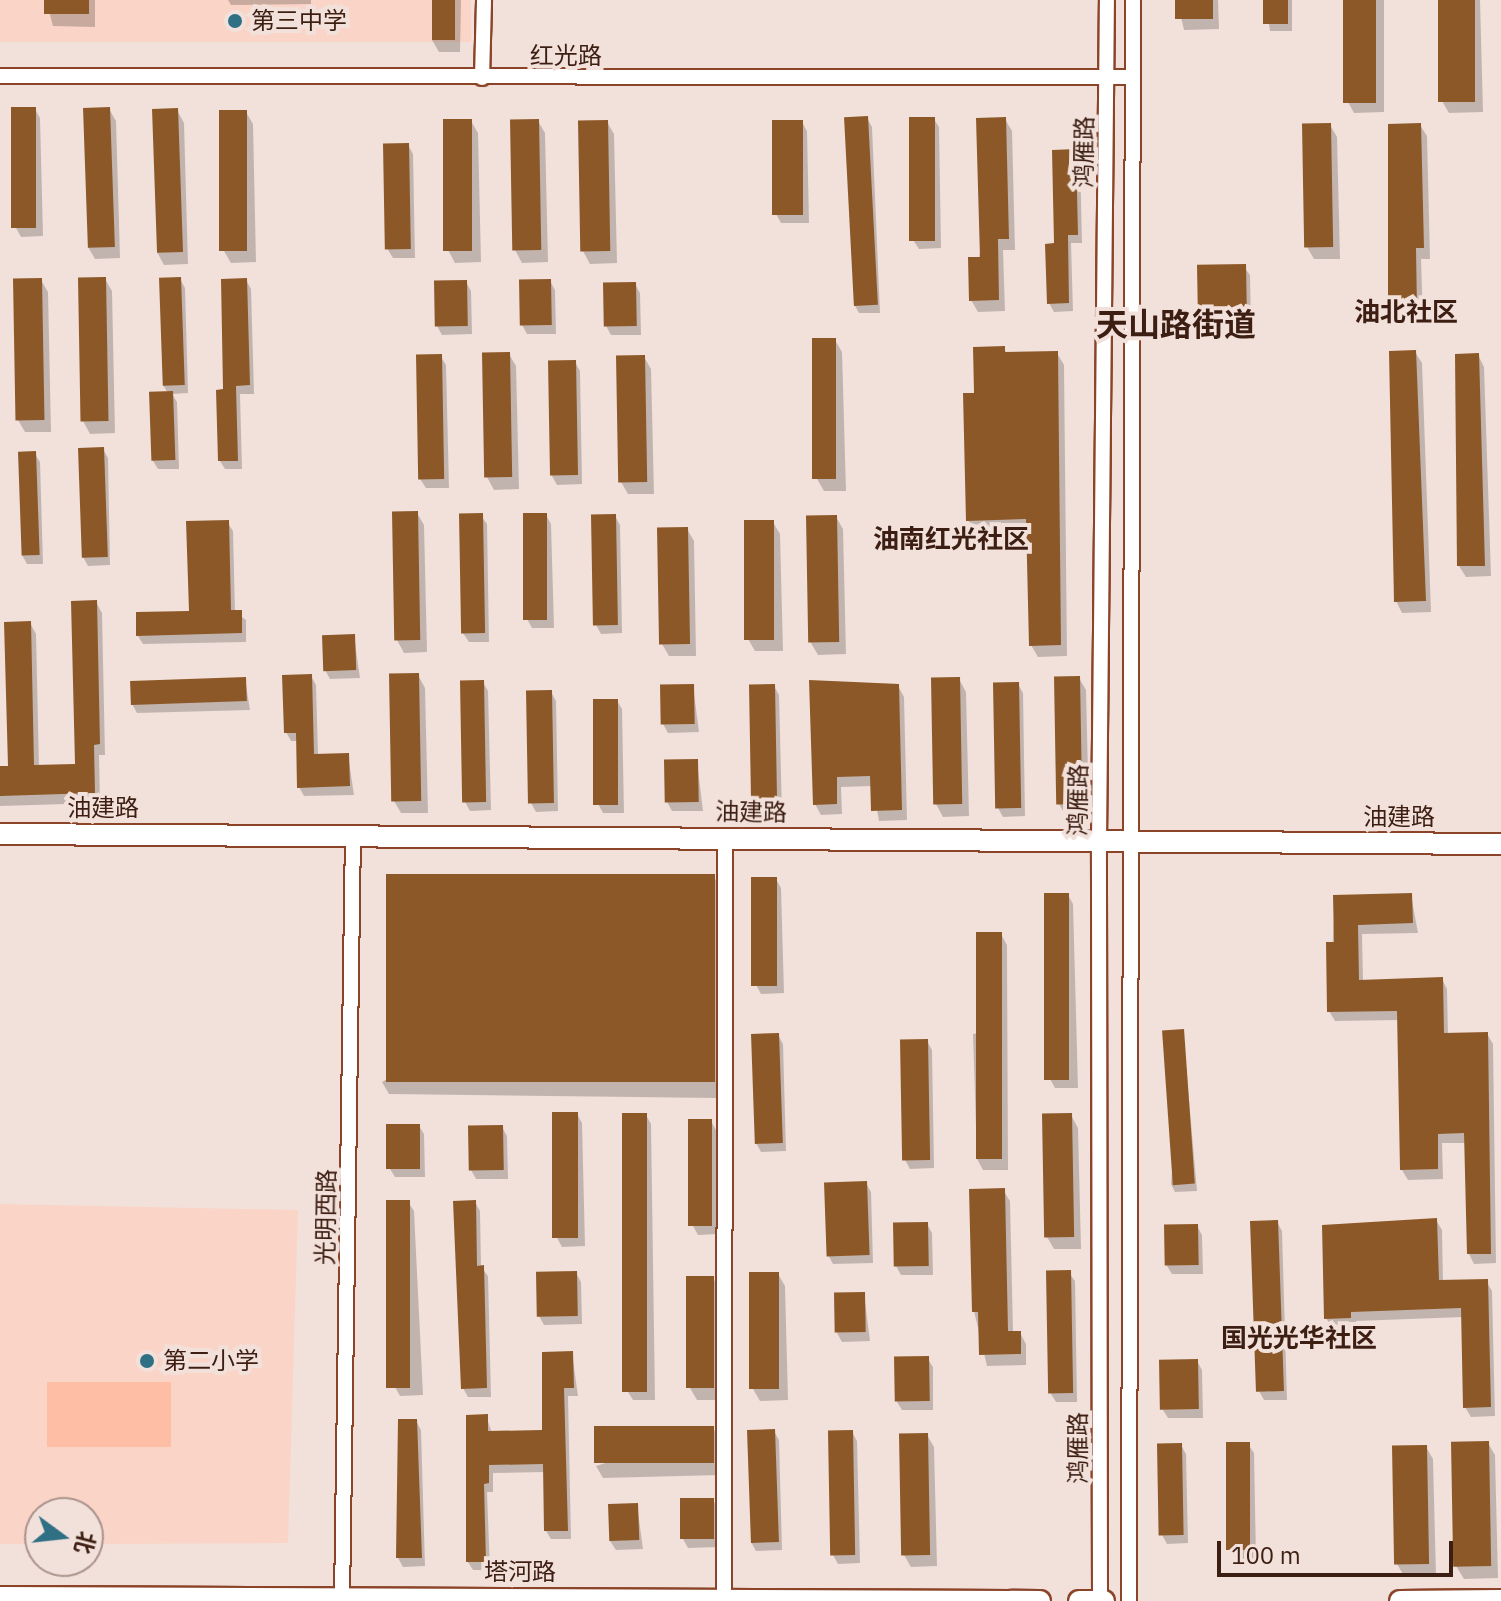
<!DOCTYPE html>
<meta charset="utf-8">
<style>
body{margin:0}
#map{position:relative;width:1501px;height:1601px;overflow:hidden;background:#f2e1db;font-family:"IBM Plex Sans","Noto Sans SC",sans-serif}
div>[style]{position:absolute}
.built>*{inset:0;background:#fad4c6;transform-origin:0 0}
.green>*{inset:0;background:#febda5;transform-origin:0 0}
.shadow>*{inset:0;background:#0003}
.building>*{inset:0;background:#8d5827;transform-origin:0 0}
.roads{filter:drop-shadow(2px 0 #8c4429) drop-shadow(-2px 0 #8c4429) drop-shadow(0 2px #8c4429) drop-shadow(0 -2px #8c4429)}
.street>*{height:14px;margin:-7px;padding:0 7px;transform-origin:7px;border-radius:7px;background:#fff}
.secondary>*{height:20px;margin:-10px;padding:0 10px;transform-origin:10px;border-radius:10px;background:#fff}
.dots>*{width:22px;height:22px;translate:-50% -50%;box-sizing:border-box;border:4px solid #f2e1db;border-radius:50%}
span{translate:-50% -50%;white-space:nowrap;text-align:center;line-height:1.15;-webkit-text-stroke:8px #f2e1db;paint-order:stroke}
.poi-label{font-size:24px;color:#3d1e12}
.left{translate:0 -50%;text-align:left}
.street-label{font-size:24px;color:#3d1e12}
.neighbourhood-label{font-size:26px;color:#3d1e12;font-weight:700}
.district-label{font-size:32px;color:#3d1e12;font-weight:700}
.north{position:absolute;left:24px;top:1497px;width:80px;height:80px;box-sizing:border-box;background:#f2e1db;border:2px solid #aa938b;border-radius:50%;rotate:105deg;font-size:22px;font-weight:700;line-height:32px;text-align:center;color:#3d1e12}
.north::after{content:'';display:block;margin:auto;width:28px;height:36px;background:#2f7084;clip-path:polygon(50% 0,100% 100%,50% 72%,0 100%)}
.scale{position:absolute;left:1217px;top:1541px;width:236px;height:36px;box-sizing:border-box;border:4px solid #3d1e12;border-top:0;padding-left:10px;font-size:24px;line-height:28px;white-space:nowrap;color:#3d1e12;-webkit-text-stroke:6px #f2e1db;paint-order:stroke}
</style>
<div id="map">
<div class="built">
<i style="left:0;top:0;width:471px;height:42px"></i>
<i style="clip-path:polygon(0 1204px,298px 1210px,288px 1543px,88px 1544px,88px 1513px,40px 1513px,40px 1544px,0 1544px)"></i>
</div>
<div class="green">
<i style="left:171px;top:1382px;width:65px;height:124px;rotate:90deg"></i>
</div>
<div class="shadow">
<i style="clip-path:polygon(46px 0,95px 0,95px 27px,53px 26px)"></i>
<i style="clip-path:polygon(228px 0,311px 0,311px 4px,231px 5px)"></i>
<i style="clip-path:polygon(433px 0,461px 0,460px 52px,439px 52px,432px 40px)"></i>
<i style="clip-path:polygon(1177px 0,1218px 0,1219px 29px,1184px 30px)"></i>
<i style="clip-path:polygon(1265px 0,1292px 0,1292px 31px,1270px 31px)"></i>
<i style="clip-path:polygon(1345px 0,1384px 0,1384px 112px,1354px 113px,1348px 102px)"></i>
<i style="clip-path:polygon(1440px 0,1480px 0,1483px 112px,1449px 113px,1442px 101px)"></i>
<i style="clip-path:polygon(35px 109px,40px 118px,43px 236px,21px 237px,16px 228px)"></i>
<i style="clip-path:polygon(109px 109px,116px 121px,120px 258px,95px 259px,88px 247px)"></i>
<i style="clip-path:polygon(177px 110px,184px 123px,188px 264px,164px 265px,157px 252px)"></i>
<i style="clip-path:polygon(246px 112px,253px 124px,256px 262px,231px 263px,224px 251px)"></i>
<i style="clip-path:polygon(867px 118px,872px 127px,880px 313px,859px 313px,854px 304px)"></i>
<i style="clip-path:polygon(934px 119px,939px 127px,941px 248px,919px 249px,913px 240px)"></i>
<i style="clip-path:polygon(1005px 119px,1012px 131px,1015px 250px,1003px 250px,1005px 311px,978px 312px,971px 300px)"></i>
<i style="clip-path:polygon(471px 121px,478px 133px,481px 262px,455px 263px,448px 250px)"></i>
<i style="clip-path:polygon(538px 121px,545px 133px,548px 262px,522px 263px,515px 250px)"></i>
<i style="clip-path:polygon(607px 122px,614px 134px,617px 263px,590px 264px,583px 251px)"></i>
<i style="clip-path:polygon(802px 122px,807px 131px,809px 223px,781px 223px,776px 214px)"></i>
<i style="clip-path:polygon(1330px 125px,1337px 137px,1340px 259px,1314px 259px,1307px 247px)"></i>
<i style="clip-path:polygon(1420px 125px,1427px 136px,1430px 259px,1421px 259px,1423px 320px,1397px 320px,1390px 309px)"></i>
<i style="clip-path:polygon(408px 145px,413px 154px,415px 258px,393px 258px,388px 250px)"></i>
<i style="clip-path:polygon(1075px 151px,1080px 160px,1082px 243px,1071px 243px,1073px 311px,1054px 312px,1049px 303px)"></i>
<i style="clip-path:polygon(1244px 267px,1250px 275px,1251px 327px,1206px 328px,1200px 320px)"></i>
<i style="clip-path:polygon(105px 279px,112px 291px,115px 433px,90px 434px,83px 421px)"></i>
<i style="clip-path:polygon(180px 279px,185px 288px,188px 393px,172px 394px,177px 402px,179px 469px,158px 469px,153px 461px,168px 393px,163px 385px)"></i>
<i style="clip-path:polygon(41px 280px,48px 292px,51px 432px,25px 432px,18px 420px)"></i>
<i style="clip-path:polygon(246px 280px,251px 289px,254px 394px,240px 394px,242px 469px,225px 469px,220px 461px,225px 391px)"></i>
<i style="clip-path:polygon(550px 281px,555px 290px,556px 334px,527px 334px,522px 325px)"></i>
<i style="clip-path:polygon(466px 282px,471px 291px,472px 334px,442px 335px,437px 326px)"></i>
<i style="clip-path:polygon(635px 284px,640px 293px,641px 335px,611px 335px,606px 326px)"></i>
<i style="clip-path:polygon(835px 340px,842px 352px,846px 491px,824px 491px,817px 479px)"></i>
<i style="clip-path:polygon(1004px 348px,1007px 354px,1057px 353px,1064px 365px,1067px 656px,1038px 657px,1031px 645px,1028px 531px,975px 532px,968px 520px,976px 395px)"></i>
<i style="clip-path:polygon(1415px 352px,1422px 363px,1431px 612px,1402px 613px,1396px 601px)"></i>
<i style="clip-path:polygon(509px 354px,516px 366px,519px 489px,494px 490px,487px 477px)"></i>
<i style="clip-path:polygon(1478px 355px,1484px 367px,1491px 576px,1466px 577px,1459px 566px)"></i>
<i style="clip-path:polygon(441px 357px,446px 365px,449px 488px,426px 488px,420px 479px)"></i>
<i style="clip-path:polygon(644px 357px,651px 369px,654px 494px,628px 494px,621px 482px)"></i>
<i style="clip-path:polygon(575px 362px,580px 371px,582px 484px,557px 485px,552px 476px)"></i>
<i style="clip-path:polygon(103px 449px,108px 458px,110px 565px,88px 566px,83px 557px)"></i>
<i style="clip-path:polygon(35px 454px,40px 462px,43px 564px,27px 564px,22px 555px)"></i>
<i style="clip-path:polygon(417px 513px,424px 525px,427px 652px,404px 653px,397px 640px)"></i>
<i style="clip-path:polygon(546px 515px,551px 524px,554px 628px,532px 628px,527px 619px)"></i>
<i style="clip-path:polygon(481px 516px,487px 524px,489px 642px,469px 642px,463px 633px)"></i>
<i style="clip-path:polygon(615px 516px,620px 525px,622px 633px,601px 634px,596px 625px)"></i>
<i style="clip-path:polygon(836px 517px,843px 529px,846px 654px,818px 655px,811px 643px)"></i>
<i style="clip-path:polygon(227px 522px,233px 531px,235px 612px,246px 620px,246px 642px,143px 644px,138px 636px,191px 613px)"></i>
<i style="clip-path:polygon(773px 522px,780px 534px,783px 651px,755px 651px,748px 639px)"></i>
<i style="clip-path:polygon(687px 529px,694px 541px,696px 656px,669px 656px,662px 644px)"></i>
<i style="clip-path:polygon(96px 602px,102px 613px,105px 755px,99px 755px,100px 803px,0 806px,0 768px,10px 768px,30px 623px,36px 634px,39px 767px,77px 766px)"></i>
<i style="clip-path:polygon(354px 636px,360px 678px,330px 679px,325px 670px)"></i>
<i style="clip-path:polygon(418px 675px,425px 688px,428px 813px,401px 813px,394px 801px)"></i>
<i style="clip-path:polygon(311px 676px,316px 685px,318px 755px,348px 755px,354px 795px,304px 796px,299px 787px,298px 741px,291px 741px,286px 732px)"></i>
<i style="clip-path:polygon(1079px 678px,1086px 690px,1089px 816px,1066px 816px,1059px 804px)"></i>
<i style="clip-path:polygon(245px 679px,250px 710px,137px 713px,132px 704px)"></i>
<i style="clip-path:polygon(959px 679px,966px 692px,969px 816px,943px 817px,936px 804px)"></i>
<i style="clip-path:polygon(483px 682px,488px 691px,491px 810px,470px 811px,465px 802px)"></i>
<i style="clip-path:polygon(1018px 684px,1023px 693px,1025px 816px,1003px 817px,998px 808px)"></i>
<i style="clip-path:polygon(693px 686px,699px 732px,668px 733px,663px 724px)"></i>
<i style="clip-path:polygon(774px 686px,779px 695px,782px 815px,759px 816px,754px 807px)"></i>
<i style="clip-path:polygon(898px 686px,904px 697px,907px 820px,879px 821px,873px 786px,841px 787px,842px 814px,821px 815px,815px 804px)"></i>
<i style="clip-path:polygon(551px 692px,556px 701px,558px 811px,536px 812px,531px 803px)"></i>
<i style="clip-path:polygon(617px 701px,622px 709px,624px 813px,603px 813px,598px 804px)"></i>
<i style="clip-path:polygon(697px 762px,703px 811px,672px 811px,667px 802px)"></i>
<i style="clip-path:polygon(714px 877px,721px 889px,716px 1098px,389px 1094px,382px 1082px)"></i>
<i style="clip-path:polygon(776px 879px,781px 888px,784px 993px,761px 994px,756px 985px)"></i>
<i style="clip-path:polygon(1068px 895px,1073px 904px,1078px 1088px,1055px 1088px,1050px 1079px)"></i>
<i style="clip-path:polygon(1411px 895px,1418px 933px,1362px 934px,1363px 981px,1442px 979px,1447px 989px,1448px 1035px,1487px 1034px,1493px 1044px,1496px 1263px,1474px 1264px,1469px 1254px,1466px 1143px,1442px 1143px,1443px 1179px,1408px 1180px,1402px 1170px,1399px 1020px,1335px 1021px,1329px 1011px,1335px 897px)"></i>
<i style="clip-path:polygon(1001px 934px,1007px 945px,1008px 1170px,983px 1170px,977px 1159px,973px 1034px,980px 1033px)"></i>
<i style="clip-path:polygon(1183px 1031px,1197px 1191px,1175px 1192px,1171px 1184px)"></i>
<i style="clip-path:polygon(778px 1035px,783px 1044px,786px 1151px,761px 1152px,756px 1143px)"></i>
<i style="clip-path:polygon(927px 1041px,932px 1050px,934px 1168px,910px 1169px,905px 1160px)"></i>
<i style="clip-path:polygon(577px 1114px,582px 1123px,585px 1246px,562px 1247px,557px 1238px)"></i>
<i style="clip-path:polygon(646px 1115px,651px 1124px,655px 1400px,633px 1400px,628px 1392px)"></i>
<i style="clip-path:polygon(1071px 1115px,1078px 1128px,1081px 1249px,1054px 1249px,1047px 1237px)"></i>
<i style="clip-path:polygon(711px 1121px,716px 1130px,718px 1234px,698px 1235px,693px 1226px)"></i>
<i style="clip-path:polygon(419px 1126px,424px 1134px,425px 1177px,395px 1177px,390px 1169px)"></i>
<i style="clip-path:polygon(502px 1127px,507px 1136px,508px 1179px,476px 1179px,471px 1170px)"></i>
<i style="clip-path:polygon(866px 1183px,871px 1192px,873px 1263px,833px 1264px,828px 1255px)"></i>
<i style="clip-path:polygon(1003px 1190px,1010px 1201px,1013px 1333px,1020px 1333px,1026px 1344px,1026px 1365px,987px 1366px,974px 1311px)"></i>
<i style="clip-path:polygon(408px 1202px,414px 1211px,423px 1395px,400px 1396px,395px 1387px)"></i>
<i style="clip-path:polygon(475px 1202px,480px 1211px,481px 1267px,488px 1276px,491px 1397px,468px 1397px,463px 1388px)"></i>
<i style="clip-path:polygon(1436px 1220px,1442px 1230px,1443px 1282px,1486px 1281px,1492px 1291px,1495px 1416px,1471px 1417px,1465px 1407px,1463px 1317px,1356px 1321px,1356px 1327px,1332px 1328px,1326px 1318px)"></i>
<i style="clip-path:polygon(1277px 1222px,1282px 1231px,1287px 1400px,1264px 1400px,1259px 1391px)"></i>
<i style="clip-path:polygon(927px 1224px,932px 1233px,933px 1275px,901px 1275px,896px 1266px)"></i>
<i style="clip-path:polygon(1197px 1226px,1202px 1235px,1203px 1274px,1172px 1274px,1167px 1266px)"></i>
<i style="clip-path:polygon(576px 1273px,581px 1282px,582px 1324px,544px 1325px,539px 1316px)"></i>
<i style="clip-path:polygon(1069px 1273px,1075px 1281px,1077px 1402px,1056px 1402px,1051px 1394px)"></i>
<i style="clip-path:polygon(778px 1274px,785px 1286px,788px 1400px,760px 1401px,753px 1389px)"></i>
<i style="clip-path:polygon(713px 1278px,720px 1290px,720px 1400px,697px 1400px,690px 1388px)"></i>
<i style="clip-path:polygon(864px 1294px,870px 1341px,842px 1342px,837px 1333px)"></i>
<i style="clip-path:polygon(572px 1353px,578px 1396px,568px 1396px,571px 1539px,551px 1539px,546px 1531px,545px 1472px,493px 1473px,493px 1492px,487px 1492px,490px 1570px,473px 1570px,468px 1562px,486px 1416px,492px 1433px,544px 1432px)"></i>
<i style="clip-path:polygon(927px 1358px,933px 1367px,933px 1410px,902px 1410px,897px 1402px)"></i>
<i style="clip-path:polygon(1197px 1361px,1202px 1370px,1203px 1418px,1168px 1418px,1163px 1410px)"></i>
<i style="clip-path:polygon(416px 1421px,421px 1430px,425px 1566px,403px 1567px,398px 1558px)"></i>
<i style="clip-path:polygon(713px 1428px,720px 1440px,720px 1475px,603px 1478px,596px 1466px)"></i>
<i style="clip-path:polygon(774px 1431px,779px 1440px,782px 1550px,756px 1551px,751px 1542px)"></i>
<i style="clip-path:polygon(852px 1432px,857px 1441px,860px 1563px,838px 1564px,833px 1555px)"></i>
<i style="clip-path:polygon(927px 1435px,934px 1447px,937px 1566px,911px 1567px,904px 1555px)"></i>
<i style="clip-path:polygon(1488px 1443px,1495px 1455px,1498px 1578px,1464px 1579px,1456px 1566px)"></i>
<i style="clip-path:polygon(1248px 1444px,1254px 1453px,1256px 1558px,1236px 1559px,1231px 1550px)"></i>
<i style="clip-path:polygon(1181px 1445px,1186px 1454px,1188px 1543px,1167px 1544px,1162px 1535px)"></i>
<i style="clip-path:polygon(1426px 1447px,1433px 1459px,1436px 1576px,1404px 1576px,1397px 1564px)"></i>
<i style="clip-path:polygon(713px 1500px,718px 1508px,718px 1547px,688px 1548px,683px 1539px)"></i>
<i style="clip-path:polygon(637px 1505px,643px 1549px,616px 1550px,610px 1541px)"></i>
</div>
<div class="building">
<i style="left:44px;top:0;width:45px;height:14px"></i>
<i style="left:432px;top:0;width:23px;height:40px"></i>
<i style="left:1175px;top:0;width:38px;height:19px"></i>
<i style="left:1263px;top:0;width:25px;height:24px"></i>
<i style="left:1343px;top:0;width:33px;height:103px"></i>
<i style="left:1438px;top:0;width:37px;height:102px"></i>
<i style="left:11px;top:107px;width:25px;height:121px"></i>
<i style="left:110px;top:107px;width:140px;height:27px;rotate:88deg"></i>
<i style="left:178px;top:108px;width:144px;height:26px;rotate:88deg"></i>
<i style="left:219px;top:110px;width:28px;height:141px"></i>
<i style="left:868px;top:116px;width:189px;height:24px;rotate:87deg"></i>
<i style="left:909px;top:117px;width:26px;height:124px"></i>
<i style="clip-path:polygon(1006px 117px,1009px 239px,998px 239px,999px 300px,969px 301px,968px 257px,980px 257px,976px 118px)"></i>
<i style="left:443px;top:119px;width:29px;height:132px"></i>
<i style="left:539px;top:119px;width:131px;height:29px;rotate:89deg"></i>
<i style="left:608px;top:120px;width:131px;height:30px;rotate:89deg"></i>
<i style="left:772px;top:120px;width:31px;height:95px"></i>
<i style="left:1331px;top:123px;width:124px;height:29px;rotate:89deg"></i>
<i style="clip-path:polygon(1421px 123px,1424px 248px,1416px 248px,1417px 309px,1388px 309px,1388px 124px)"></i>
<i style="left:409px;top:143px;width:106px;height:26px;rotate:89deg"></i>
<i style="clip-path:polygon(1076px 149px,1078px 235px,1068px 235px,1069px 303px,1047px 304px,1045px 244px,1054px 243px,1052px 150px)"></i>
<i style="left:1246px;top:264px;width:55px;height:49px;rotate:89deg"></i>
<i style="left:106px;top:277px;width:144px;height:28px;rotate:89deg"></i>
<i style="left:181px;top:277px;width:108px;height:22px;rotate:88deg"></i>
<i style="left:42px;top:278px;width:142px;height:29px;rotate:89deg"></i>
<i style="clip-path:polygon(247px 278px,250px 385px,236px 386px,238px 461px,218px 461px,216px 390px,223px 389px,221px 279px)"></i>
<i style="left:551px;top:279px;width:46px;height:32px;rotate:89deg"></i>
<i style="left:467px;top:280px;width:46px;height:33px;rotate:89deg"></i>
<i style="left:636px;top:282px;width:44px;height:33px;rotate:89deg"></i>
<i style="left:812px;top:338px;width:24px;height:141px"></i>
<i style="clip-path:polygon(1005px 346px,1005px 352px,1058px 351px,1061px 645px,1029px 646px,1026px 519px,966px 521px,963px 393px,974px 393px,973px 347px)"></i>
<i style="clip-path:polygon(1416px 350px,1426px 601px,1394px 602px,1389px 351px)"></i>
<i style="left:510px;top:352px;width:125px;height:28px;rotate:89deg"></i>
<i style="clip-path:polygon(1479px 353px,1485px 566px,1457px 566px,1455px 354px)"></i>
<i style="left:442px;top:354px;width:125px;height:26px;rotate:89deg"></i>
<i style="left:645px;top:355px;width:127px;height:29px;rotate:89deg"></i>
<i style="left:576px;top:360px;width:115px;height:28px;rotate:89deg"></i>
<i style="left:173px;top:391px;width:69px;height:24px;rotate:88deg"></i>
<i style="left:104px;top:447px;width:110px;height:26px;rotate:88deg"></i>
<i style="left:36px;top:451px;width:104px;height:18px;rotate:88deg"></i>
<i style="left:418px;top:511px;width:129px;height:26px;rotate:89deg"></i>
<i style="left:483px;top:513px;width:120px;height:24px;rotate:89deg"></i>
<i style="left:523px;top:513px;width:24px;height:107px"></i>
<i style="left:616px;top:514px;width:111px;height:25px;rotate:89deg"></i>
<i style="left:837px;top:515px;width:127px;height:31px;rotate:89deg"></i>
<i style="clip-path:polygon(229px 520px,231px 610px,242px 610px,242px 633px,136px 636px,136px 612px,189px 611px,186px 521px)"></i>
<i style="left:744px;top:520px;width:30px;height:120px"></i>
<i style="left:688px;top:527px;width:117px;height:31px;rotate:89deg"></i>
<i style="clip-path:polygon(97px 600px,100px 744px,94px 745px,95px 793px,0 796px,0 766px,8px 766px,4px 622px,31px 621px,34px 765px,75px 764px,71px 601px)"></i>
<i style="left:355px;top:634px;width:36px;height:33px;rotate:88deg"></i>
<i style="left:419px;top:673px;width:128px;height:30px;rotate:89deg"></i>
<i style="clip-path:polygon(312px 674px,314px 754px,349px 753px,350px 786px,297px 788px,296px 733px,284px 733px,282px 675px)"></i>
<i style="left:1080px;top:676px;width:128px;height:26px;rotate:89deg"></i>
<i style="left:246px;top:677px;width:24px;height:116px;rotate:88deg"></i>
<i style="left:960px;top:677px;width:127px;height:29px;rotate:89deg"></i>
<i style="left:484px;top:680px;width:122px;height:24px;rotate:89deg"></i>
<i style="clip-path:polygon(809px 680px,899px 684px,902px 810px,871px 811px,870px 776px,837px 777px,837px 804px,813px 805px)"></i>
<i style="left:1019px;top:682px;width:126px;height:26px;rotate:89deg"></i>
<i style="left:694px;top:684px;width:40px;height:34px;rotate:89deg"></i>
<i style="left:775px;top:684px;width:123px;height:26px;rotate:89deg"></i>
<i style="left:552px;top:690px;width:113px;height:26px;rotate:89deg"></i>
<i style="left:593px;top:699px;width:25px;height:106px"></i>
<i style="left:698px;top:759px;width:43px;height:34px;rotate:89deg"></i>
<i style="left:386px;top:874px;width:329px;height:208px"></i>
<i style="left:751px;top:877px;width:26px;height:109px"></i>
<i style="left:1044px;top:893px;width:25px;height:187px"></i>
<i style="clip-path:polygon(1412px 893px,1413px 923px,1358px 925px,1359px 980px,1443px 977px,1444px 1033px,1488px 1032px,1491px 1254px,1467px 1254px,1464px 1133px,1438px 1134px,1438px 1169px,1400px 1170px,1397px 1011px,1327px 1012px,1326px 942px,1334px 942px,1333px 895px)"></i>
<i style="left:1002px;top:932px;width:227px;height:26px;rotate:90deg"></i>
<i style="left:1184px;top:1029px;width:155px;height:22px;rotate:86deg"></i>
<i style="left:779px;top:1033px;width:110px;height:28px;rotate:88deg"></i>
<i style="left:928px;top:1039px;width:121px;height:28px;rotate:89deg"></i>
<i style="left:552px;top:1112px;width:26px;height:126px"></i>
<i style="left:622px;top:1113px;width:25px;height:279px"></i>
<i style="left:1072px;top:1113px;width:124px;height:30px;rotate:89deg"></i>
<i style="left:688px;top:1119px;width:24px;height:107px"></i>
<i style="left:386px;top:1124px;width:34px;height:45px"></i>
<i style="left:503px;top:1125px;width:45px;height:35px;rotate:89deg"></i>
<i style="left:867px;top:1181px;width:74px;height:43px;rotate:88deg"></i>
<i style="clip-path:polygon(1005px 1188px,1008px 1331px,1021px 1331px,1021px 1354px,979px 1355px,978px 1312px,972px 1312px,969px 1189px)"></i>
<i style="left:386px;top:1200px;width:24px;height:188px"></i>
<i style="clip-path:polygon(476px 1200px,477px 1266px,484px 1265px,487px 1388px,461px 1389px,453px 1201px)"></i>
<i style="clip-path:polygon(1437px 1218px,1439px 1280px,1488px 1279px,1491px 1407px,1463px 1408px,1461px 1308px,1351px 1312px,1351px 1318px,1324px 1319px,1322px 1225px)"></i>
<i style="left:1278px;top:1220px;width:171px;height:28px;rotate:88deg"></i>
<i style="left:928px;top:1222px;width:44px;height:35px;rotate:89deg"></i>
<i style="left:1198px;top:1224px;width:41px;height:34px;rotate:89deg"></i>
<i style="left:1071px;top:1270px;width:123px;height:25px;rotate:89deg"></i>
<i style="left:577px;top:1271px;width:45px;height:41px;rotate:89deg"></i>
<i style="left:749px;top:1272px;width:30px;height:117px"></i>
<i style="left:714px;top:1276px;width:112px;height:28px;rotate:90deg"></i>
<i style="left:865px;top:1292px;width:40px;height:31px;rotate:89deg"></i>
<i style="clip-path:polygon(573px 1351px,574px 1388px,564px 1388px,568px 1531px,544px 1531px,543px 1464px,489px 1465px,489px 1483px,484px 1484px,486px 1562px,466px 1562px,466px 1415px,488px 1414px,488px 1431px,542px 1430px,542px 1352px)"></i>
<i style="left:929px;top:1356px;width:45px;height:35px;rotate:89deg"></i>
<i style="left:1198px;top:1359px;width:50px;height:39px;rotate:89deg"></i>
<i style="clip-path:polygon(398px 1419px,417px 1419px,422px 1558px,396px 1558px)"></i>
<i style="left:714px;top:1426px;width:37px;height:120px;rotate:90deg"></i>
<i style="left:775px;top:1429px;width:113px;height:28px;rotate:88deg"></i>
<i style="left:853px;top:1430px;width:125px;height:25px;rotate:89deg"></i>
<i style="left:928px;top:1433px;width:122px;height:29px;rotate:89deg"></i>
<i style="left:1489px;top:1441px;width:125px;height:38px;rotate:89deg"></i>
<i style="left:1226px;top:1442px;width:24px;height:108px"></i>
<i style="left:1182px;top:1443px;width:92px;height:25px;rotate:89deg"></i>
<i style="left:1427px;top:1445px;width:119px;height:35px;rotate:89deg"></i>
<i style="left:680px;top:1498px;width:34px;height:41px"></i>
<i style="left:638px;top:1503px;width:37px;height:30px;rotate:88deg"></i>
</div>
<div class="roads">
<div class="street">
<i style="left:0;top:76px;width:1133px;rotate:0.05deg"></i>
<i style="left:482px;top:78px;width:78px;rotate:-88.5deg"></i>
<i style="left:724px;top:1599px;width:761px;rotate:-89.92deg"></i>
<i style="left:342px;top:1601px;width:767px;rotate:-89.18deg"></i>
<i style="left:1100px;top:1601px;width:759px;rotate:-90.08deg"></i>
<i style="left:1099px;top:842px;width:842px;rotate:-89.46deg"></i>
<i style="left:1129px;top:1601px;width:1601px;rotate:-89.86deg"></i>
</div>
<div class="secondary">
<i style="left:0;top:834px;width:1501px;rotate:0.38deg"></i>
<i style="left:0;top:1597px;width:1040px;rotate:0.22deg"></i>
<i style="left:1079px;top:1601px;width:25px"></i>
<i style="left:1400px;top:1601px;width:101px;rotate:-0.6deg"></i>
</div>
</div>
<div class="dots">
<i style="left:235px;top:21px;background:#2f7084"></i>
<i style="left:147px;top:1361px;background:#2f7084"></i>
</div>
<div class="poi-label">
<span class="left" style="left:251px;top:21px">第三中学</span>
<span class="left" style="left:163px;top:1361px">第二小学</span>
</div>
<div class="street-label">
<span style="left:566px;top:56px">红光路</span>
<span style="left:1084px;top:152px;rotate:-89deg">鸿雁路</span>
<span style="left:1078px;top:800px;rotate:-89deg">鸿雁路</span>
<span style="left:103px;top:808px">油建路</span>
<span style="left:751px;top:812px;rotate:1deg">油建路</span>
<span style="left:1399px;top:817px">油建路</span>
<span style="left:326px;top:1217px;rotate:-89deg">光明西路</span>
<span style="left:1078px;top:1448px;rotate:-90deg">鸿雁路</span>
<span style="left:520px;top:1572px">塔河路</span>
</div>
<div class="neighbourhood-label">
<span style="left:1406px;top:312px">油北社区</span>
<span style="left:951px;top:539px">油南红光社区</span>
<span style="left:1299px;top:1338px">国光光华社区</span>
</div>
<div class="district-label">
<span style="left:1176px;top:324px">天山路街道</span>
</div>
<div class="north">北</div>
<div class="scale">100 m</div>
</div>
